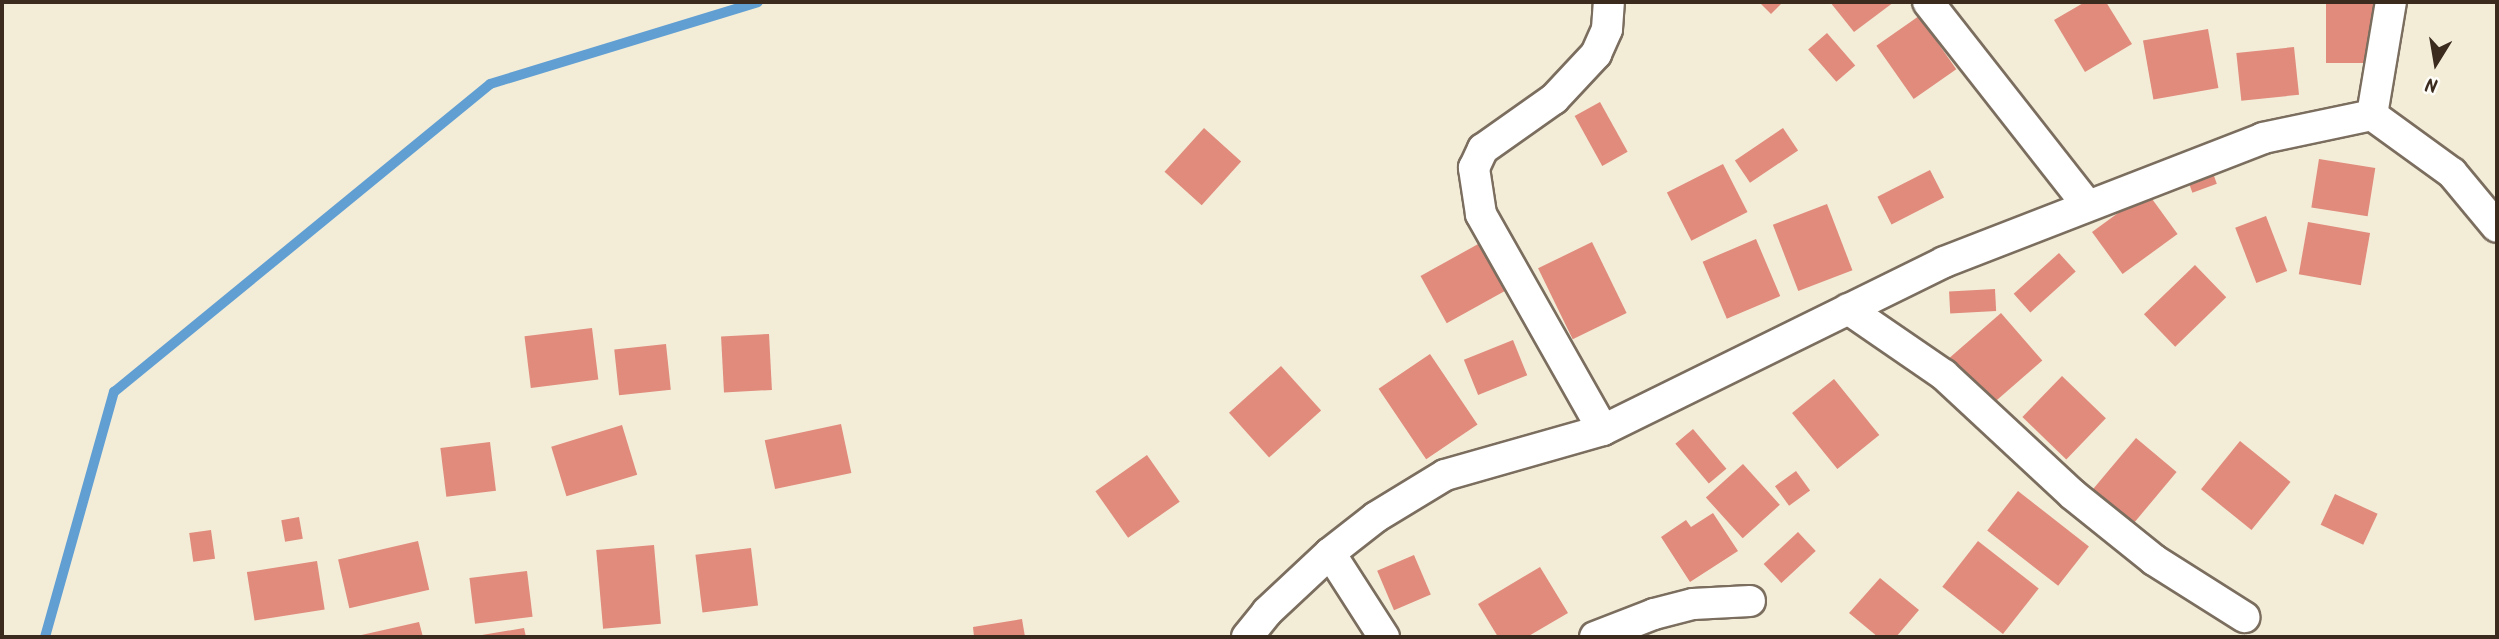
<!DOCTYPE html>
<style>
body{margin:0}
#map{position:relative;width:2499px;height:639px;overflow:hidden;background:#f3edd8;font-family:Kalam,sans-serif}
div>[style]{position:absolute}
.stream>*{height:10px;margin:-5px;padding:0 5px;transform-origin:5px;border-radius:5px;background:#619fd3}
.building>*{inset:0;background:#e08b7c;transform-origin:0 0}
.roads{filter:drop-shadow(2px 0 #7b6e5f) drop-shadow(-2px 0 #7b6e5f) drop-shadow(0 2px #7b6e5f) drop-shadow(0 -2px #7b6e5f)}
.street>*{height:30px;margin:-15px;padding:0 15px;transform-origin:15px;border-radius:15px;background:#fff}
span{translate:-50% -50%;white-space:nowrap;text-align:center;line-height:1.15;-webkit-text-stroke:5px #fdfcf7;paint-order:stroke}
.frame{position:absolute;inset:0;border:4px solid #3b2a1e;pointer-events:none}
.north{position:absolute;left:2401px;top:28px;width:70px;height:70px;-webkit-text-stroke:5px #fdfcf7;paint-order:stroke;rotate:191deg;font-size:19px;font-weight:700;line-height:28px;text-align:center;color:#3b2a1e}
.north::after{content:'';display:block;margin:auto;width:24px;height:32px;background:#3b2a1e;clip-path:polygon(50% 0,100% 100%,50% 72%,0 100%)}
</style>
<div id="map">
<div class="stream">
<i style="left:45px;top:637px;width:255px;rotate:-74.3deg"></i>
<i style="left:114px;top:392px;width:486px;rotate:-39.3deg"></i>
<i style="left:490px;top:84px;width:280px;rotate:-17deg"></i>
</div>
<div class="building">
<i style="clip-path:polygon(1759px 2px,1783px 2px,1771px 14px)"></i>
<i style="clip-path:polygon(1830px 2px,1894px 2px,1854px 32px)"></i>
<i style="clip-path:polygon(2085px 2px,2106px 2px,2132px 44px,2085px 72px,2054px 20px)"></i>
<i style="left:2326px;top:2px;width:57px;height:61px"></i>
<i style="left:1919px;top:16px;width:65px;height:52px;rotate:55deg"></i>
<i style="left:2208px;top:29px;width:60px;height:66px;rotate:80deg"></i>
<i style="left:1827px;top:33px;width:43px;height:25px;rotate:49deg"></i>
<i style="left:2294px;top:47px;width:48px;height:58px;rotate:84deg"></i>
<i style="left:1600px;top:102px;width:57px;height:29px;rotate:61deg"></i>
<i style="left:1204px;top:128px;width:50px;height:59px;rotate:42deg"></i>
<i style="left:1783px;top:128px;width:27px;height:58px;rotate:56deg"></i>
<i style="left:2319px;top:159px;width:57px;height:49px;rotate:9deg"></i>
<i style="left:1723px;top:164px;width:54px;height:63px;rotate:63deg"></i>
<i style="left:2210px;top:165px;width:20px;height:26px;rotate:70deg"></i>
<i style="left:1930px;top:170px;width:31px;height:59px;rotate:63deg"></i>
<i style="left:2147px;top:192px;width:52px;height:68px;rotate:54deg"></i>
<i style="left:1827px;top:204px;width:71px;height:58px;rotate:69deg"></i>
<i style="left:2266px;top:216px;width:59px;height:33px;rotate:69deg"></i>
<i style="left:2308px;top:222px;width:63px;height:53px;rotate:10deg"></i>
<i style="left:1756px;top:239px;width:62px;height:58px;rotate:67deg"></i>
<i style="left:1592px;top:242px;width:79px;height:60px;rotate:64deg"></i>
<i style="left:1480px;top:243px;width:54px;height:68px;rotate:61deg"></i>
<i style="left:2059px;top:253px;width:25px;height:61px;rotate:48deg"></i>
<i style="left:2195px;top:265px;width:45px;height:71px;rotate:46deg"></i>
<i style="left:1995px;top:289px;width:22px;height:46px;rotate:87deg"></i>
<i style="left:2001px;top:313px;width:63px;height:70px;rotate:49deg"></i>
<i style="left:592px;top:328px;width:52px;height:68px;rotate:83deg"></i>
<i style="left:769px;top:334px;width:56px;height:48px;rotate:87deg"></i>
<i style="left:1513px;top:340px;width:38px;height:53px;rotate:68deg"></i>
<i style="left:666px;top:344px;width:46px;height:52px;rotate:84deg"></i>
<i style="left:1430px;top:354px;width:85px;height:62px;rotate:56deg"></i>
<i style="left:1281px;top:366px;width:60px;height:70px;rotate:48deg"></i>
<i style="left:2062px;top:376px;width:61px;height:57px;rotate:44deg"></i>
<i style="left:1834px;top:379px;width:72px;height:54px;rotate:51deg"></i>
<i style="left:841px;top:424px;width:50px;height:78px;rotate:78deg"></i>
<i style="left:622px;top:425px;width:52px;height:74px;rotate:73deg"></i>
<i style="left:1693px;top:429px;width:52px;height:23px;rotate:50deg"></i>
<i style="left:2136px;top:438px;width:53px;height:69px;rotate:40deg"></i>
<i style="left:2240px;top:441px;width:65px;height:62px;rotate:39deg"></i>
<i style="left:490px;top:442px;width:49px;height:50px;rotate:83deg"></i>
<i style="left:1147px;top:455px;width:57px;height:63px;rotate:55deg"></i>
<i style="left:1743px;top:464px;width:55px;height:50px;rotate:48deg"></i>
<i style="left:1796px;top:471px;width:24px;height:26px;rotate:54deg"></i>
<i style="left:2018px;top:491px;width:90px;height:50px;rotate:38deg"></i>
<i style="left:2335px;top:494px;width:47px;height:34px;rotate:25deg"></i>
<i style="clip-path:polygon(1713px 513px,1738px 551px,1690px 582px,1661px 537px,1686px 520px,1691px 527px)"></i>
<i style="left:299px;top:517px;width:22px;height:18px;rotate:80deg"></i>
<i style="left:211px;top:530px;width:29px;height:22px;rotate:82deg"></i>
<i style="left:1798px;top:532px;width:26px;height:47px;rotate:47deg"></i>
<i style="left:418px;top:541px;width:50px;height:82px;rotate:77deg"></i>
<i style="left:1978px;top:541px;width:77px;height:58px;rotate:38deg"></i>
<i style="left:654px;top:545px;width:79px;height:58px;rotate:85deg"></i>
<i style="left:751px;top:548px;width:58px;height:56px;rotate:83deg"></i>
<i style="left:1414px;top:555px;width:43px;height:40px;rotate:67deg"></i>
<i style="left:317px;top:561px;width:49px;height:71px;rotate:81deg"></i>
<i style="clip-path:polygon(1540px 567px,1568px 613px,1527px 637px,1498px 637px,1478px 604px)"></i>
<i style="left:527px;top:571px;width:46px;height:58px;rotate:83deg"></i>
<i style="clip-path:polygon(1880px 578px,1919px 610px,1896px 637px,1878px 637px,1849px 613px)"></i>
<i style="clip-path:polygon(1022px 619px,1025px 637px,974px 637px,973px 627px)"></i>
<i style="clip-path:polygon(419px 622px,423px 637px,357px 637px,357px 636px)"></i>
<i style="clip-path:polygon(524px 628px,526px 637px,476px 637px,476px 636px)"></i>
</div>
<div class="roads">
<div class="street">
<i style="left:1928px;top:2px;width:258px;rotate:51.9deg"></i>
<i style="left:2372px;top:115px;width:115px;rotate:-80.5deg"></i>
<i style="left:1848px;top:309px;width:116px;rotate:34.5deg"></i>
<i style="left:1944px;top:375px;width:175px;rotate:42.9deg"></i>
<i style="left:2072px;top:494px;width:105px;rotate:38.8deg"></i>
<i style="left:2154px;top:560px;width:107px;rotate:32.3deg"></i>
<i style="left:1603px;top:430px;width:248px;rotate:-119.5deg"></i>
<i style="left:1481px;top:214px;width:47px;rotate:-98.7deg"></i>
<i style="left:1474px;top:168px;width:21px;rotate:-65deg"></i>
<i style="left:1483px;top:149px;width:87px;rotate:-35.2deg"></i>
<i style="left:1554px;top:99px;width:62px;rotate:-47deg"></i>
<i style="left:1596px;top:54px;width:27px;rotate:-66deg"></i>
<i style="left:1607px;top:29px;width:27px;rotate:-86deg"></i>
<i style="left:1330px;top:553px;width:100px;rotate:57.3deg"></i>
<i style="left:1247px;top:637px;width:32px;rotate:-51deg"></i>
<i style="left:1267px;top:612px;width:86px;rotate:-43.1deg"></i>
<i style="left:1330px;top:553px;width:58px;rotate:-38deg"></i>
<i style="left:1376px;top:517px;width:81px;rotate:-31.3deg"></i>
<i style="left:1445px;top:475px;width:164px;rotate:-15.9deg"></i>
<i style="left:1603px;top:430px;width:380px;rotate:-26.2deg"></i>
<i style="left:1944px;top:262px;width:342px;rotate:-21.2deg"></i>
<i style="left:2263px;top:138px;width:111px;rotate:-11.9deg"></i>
<i style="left:2372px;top:115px;width:99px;rotate:35.9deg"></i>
<i style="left:2452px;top:173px;width:70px;rotate:50.2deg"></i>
<i style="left:1595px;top:637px;width:63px;rotate:-21.3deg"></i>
<i style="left:1654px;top:614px;width:40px;rotate:-14.4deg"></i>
<i style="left:1693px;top:604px;width:57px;rotate:-3deg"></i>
</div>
</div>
<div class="frame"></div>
<div class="north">N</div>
</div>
